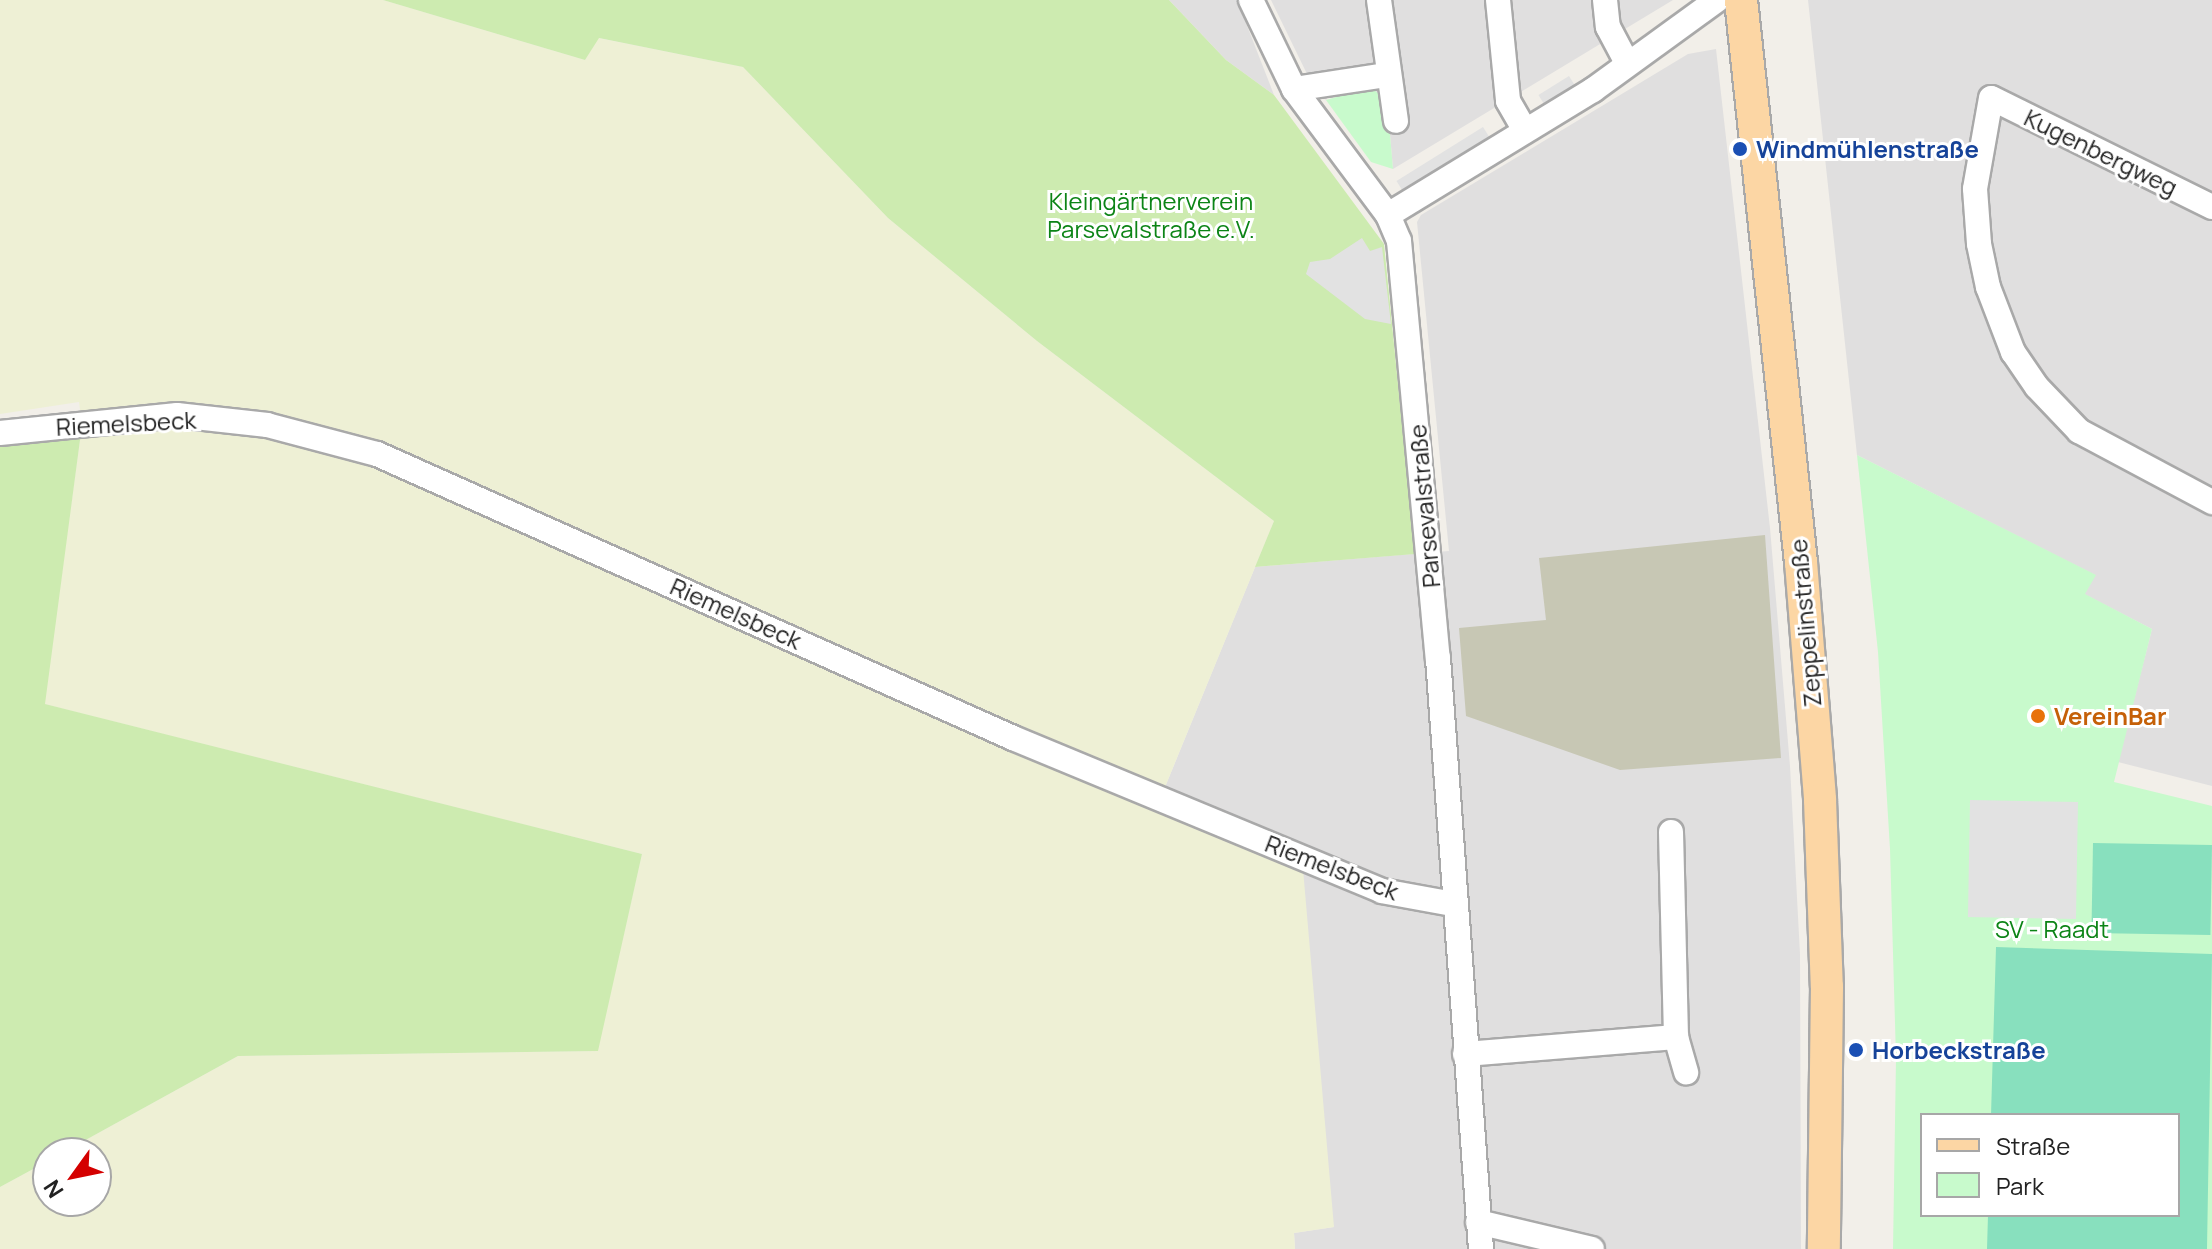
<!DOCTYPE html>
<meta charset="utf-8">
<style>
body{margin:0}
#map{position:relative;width:2212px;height:1249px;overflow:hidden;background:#f2efe9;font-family:Manrope,sans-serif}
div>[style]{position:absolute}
.residential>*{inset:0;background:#e0dfdf}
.construction>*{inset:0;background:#c7c7b4}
.farmland>*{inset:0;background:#eef0d5}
.grass>*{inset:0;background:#cdebb0}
.park>*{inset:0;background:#c8facc}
.pitch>*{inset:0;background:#88e0be;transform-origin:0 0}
.parking>*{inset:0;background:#e2e2e2;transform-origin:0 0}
.roads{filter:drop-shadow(2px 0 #a9a9a9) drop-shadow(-2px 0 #a9a9a9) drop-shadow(0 2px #a9a9a9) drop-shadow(0 -2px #a9a9a9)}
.minor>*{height:24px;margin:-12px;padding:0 12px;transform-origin:12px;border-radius:12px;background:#fff}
.major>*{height:32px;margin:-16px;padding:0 16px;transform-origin:16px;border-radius:16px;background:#fcd6a4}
.dots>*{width:22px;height:22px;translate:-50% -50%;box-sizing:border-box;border:4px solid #fff;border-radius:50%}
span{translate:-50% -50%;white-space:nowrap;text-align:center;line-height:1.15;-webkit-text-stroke:6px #fff;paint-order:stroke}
.transit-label{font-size:24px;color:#164399;font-weight:700}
.left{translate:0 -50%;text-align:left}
.street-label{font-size:24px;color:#222}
.park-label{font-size:24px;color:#0c8416}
.food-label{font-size:24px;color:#c56008;font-weight:700}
.legend{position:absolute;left:1920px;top:1113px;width:260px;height:104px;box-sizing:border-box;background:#fff;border:2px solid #a7a7a7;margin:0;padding:10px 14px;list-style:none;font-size:24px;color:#222}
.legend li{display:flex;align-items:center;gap:16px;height:40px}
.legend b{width:40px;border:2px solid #a7a7a7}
.north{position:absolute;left:32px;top:1137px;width:80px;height:80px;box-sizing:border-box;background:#fff;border:2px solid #a7a7a7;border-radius:50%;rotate:237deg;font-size:22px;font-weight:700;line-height:32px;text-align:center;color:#222}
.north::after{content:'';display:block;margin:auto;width:28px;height:36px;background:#d40000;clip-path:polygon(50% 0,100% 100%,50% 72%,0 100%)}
</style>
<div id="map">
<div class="residential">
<i style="clip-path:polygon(1169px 0,1237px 0,1274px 95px,1226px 60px)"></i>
<i style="clip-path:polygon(1271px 0,1673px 0,1393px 169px,1387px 100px,1329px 95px,1326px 100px,1308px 76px)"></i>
<i style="clip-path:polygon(1808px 0,2212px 0,2212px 786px,2118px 762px,2152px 629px,2084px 594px,2095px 575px,1857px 455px)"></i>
<i style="clip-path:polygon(1716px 49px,1770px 528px,1790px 766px,1800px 954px,1801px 1249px,1295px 1249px,1294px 1233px,1334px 1227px,1163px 792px,1255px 567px,1449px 551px,1417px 222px,1421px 215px,1688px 54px)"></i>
</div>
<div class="construction">
<i style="clip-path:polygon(1765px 535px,1781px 758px,1620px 770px,1466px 716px,1459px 628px,1546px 620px,1539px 558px)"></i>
</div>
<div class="farmland">
<i style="clip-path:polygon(0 0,383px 0,585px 60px,598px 38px,743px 67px,888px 218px,1037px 341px,1274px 521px,1163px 792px,1303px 869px,1334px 1227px,1294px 1233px,1295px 1249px,0 1249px,0 1187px,48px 1161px,48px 1201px,96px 1201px,96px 1153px,62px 1153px,238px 1056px,597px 1051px,642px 854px,44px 704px,82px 425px,79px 402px,0 414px)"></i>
</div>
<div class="grass">
<i style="clip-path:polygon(383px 0,1169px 0,1226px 60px,1274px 95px,1384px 244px,1415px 554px,1255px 567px,1274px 521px,1037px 341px,888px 218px,743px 67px,599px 38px,585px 60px)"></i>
<i style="clip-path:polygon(82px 425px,45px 704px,642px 854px,598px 1051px,238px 1056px,62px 1153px,48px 1153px,48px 1161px,0 1187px,0 443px)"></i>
</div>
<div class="park">
<i style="clip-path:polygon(1370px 87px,1387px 100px,1393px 169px,1371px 162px,1326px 100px)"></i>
<i style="clip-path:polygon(evenodd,1857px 455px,2096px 575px,2085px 594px,2152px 629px,2114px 782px,2212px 806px,2212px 1249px,1893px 1249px,1896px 1058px,1890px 849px,1878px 652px,1857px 455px,1922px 1115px,2178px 1115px,2178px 1215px,1922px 1215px,1922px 1115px)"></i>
</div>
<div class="pitch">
<i style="left:2093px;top:843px;width:119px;height:90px;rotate:1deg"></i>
<i style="clip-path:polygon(1996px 947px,2212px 954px,2207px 1249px,1987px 1249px,1988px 1215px,2178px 1215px,2178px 1115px,1991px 1115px)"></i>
</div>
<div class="parking">
<i style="left:1569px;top:76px;width:15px;height:36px;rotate:58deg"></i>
<i style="left:1483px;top:127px;width:15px;height:102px;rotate:58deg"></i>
<i style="clip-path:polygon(1362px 238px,1370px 251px,1382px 247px,1391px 324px,1365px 319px,1306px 274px,1310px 262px,1330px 259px)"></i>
<i style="left:2078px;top:802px;width:117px;height:108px;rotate:91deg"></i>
</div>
<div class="roads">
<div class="minor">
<i style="left:1251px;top:0;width:99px;rotate:64.2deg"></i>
<i style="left:1294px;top:89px;width:157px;rotate:53.3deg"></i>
<i style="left:1388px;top:215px;width:28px;rotate:67deg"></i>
<i style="left:1399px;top:241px;width:419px;rotate:84.7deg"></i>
<i style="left:1438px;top:658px;width:593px;rotate:85.84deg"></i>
<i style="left:1379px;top:0;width:122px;rotate:82deg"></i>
<i style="left:1498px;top:0;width:101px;rotate:84.3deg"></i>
<i style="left:1508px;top:101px;width:34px;rotate:60deg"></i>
<i style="left:1605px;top:0;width:27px;rotate:84deg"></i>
<i style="left:1608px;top:27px;width:38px;rotate:62deg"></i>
<i style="left:1294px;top:89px;width:94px;rotate:-8.6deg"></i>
<i style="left:2212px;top:207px;width:246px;rotate:-153.7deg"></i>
<i style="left:1991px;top:98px;width:92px;rotate:100deg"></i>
<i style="left:1975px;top:189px;width:55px;rotate:85.8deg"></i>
<i style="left:1979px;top:244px;width:44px;rotate:78.2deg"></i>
<i style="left:1988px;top:287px;width:70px;rotate:69deg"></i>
<i style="left:2013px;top:352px;width:42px;rotate:55.6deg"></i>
<i style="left:2037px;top:387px;width:61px;rotate:46.3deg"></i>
<i style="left:2079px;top:431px;width:151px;rotate:28.1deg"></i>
<i style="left:1388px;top:215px;width:240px;rotate:-31.4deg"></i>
<i style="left:1593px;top:90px;width:153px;rotate:-36deg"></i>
<i style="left:0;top:433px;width:178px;rotate:-5.8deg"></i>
<i style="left:177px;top:415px;width:91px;rotate:6.3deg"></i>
<i style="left:267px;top:425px;width:114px;rotate:14.8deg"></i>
<i style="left:377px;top:454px;width:697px;rotate:24.06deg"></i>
<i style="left:1013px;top:738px;width:399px;rotate:22.5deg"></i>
<i style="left:1382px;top:891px;width:72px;rotate:10.4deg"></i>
<i style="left:1671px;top:832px;width:205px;rotate:88.6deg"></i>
<i style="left:1676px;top:1037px;width:37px;rotate:74deg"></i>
<i style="left:1465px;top:1054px;width:212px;rotate:-4.6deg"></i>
<i style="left:1478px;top:1222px;width:117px;rotate:13.3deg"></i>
</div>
<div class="major">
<i style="left:1741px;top:0;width:565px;rotate:83.91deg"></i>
<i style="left:1801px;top:562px;width:239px;rotate:85.4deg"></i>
<i style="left:1820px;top:800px;width:187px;rotate:87.9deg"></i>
<i style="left:1827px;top:987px;width:262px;rotate:90.7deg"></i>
</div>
</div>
<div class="dots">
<i style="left:1740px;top:149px;background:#1a4fb4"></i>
<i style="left:2038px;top:716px;background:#e8710a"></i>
<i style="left:1856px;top:1050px;background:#1a4fb4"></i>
</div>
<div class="transit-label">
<span class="left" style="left:1756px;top:149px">Windmühlenstraße</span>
<span class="left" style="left:1872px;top:1050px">Horbeckstraße</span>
</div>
<div class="street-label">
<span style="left:2101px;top:152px;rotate:26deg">Kugenbergweg</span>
<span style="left:126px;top:423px;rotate:-3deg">Riemelsbeck</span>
<span style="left:1424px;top:506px;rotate:-95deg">Parsevalstraße</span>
<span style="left:736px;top:613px;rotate:24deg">Riemelsbeck</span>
<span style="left:1805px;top:623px;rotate:-95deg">Zeppelinstraße</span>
<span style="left:1332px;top:867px;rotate:21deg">Riemelsbeck</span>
</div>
<div class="park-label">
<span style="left:1151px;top:215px">Kleingärtnerverein<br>Parsevalstraße e.V.</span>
<span style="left:2052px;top:929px">SV - Raadt</span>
</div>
<div class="food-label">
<span class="left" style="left:2054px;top:716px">VereinBar</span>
</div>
<ul class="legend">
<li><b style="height:10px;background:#fcd6a4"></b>Straße</li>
<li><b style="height:22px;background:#c8facc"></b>Park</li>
</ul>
<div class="north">N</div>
</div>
